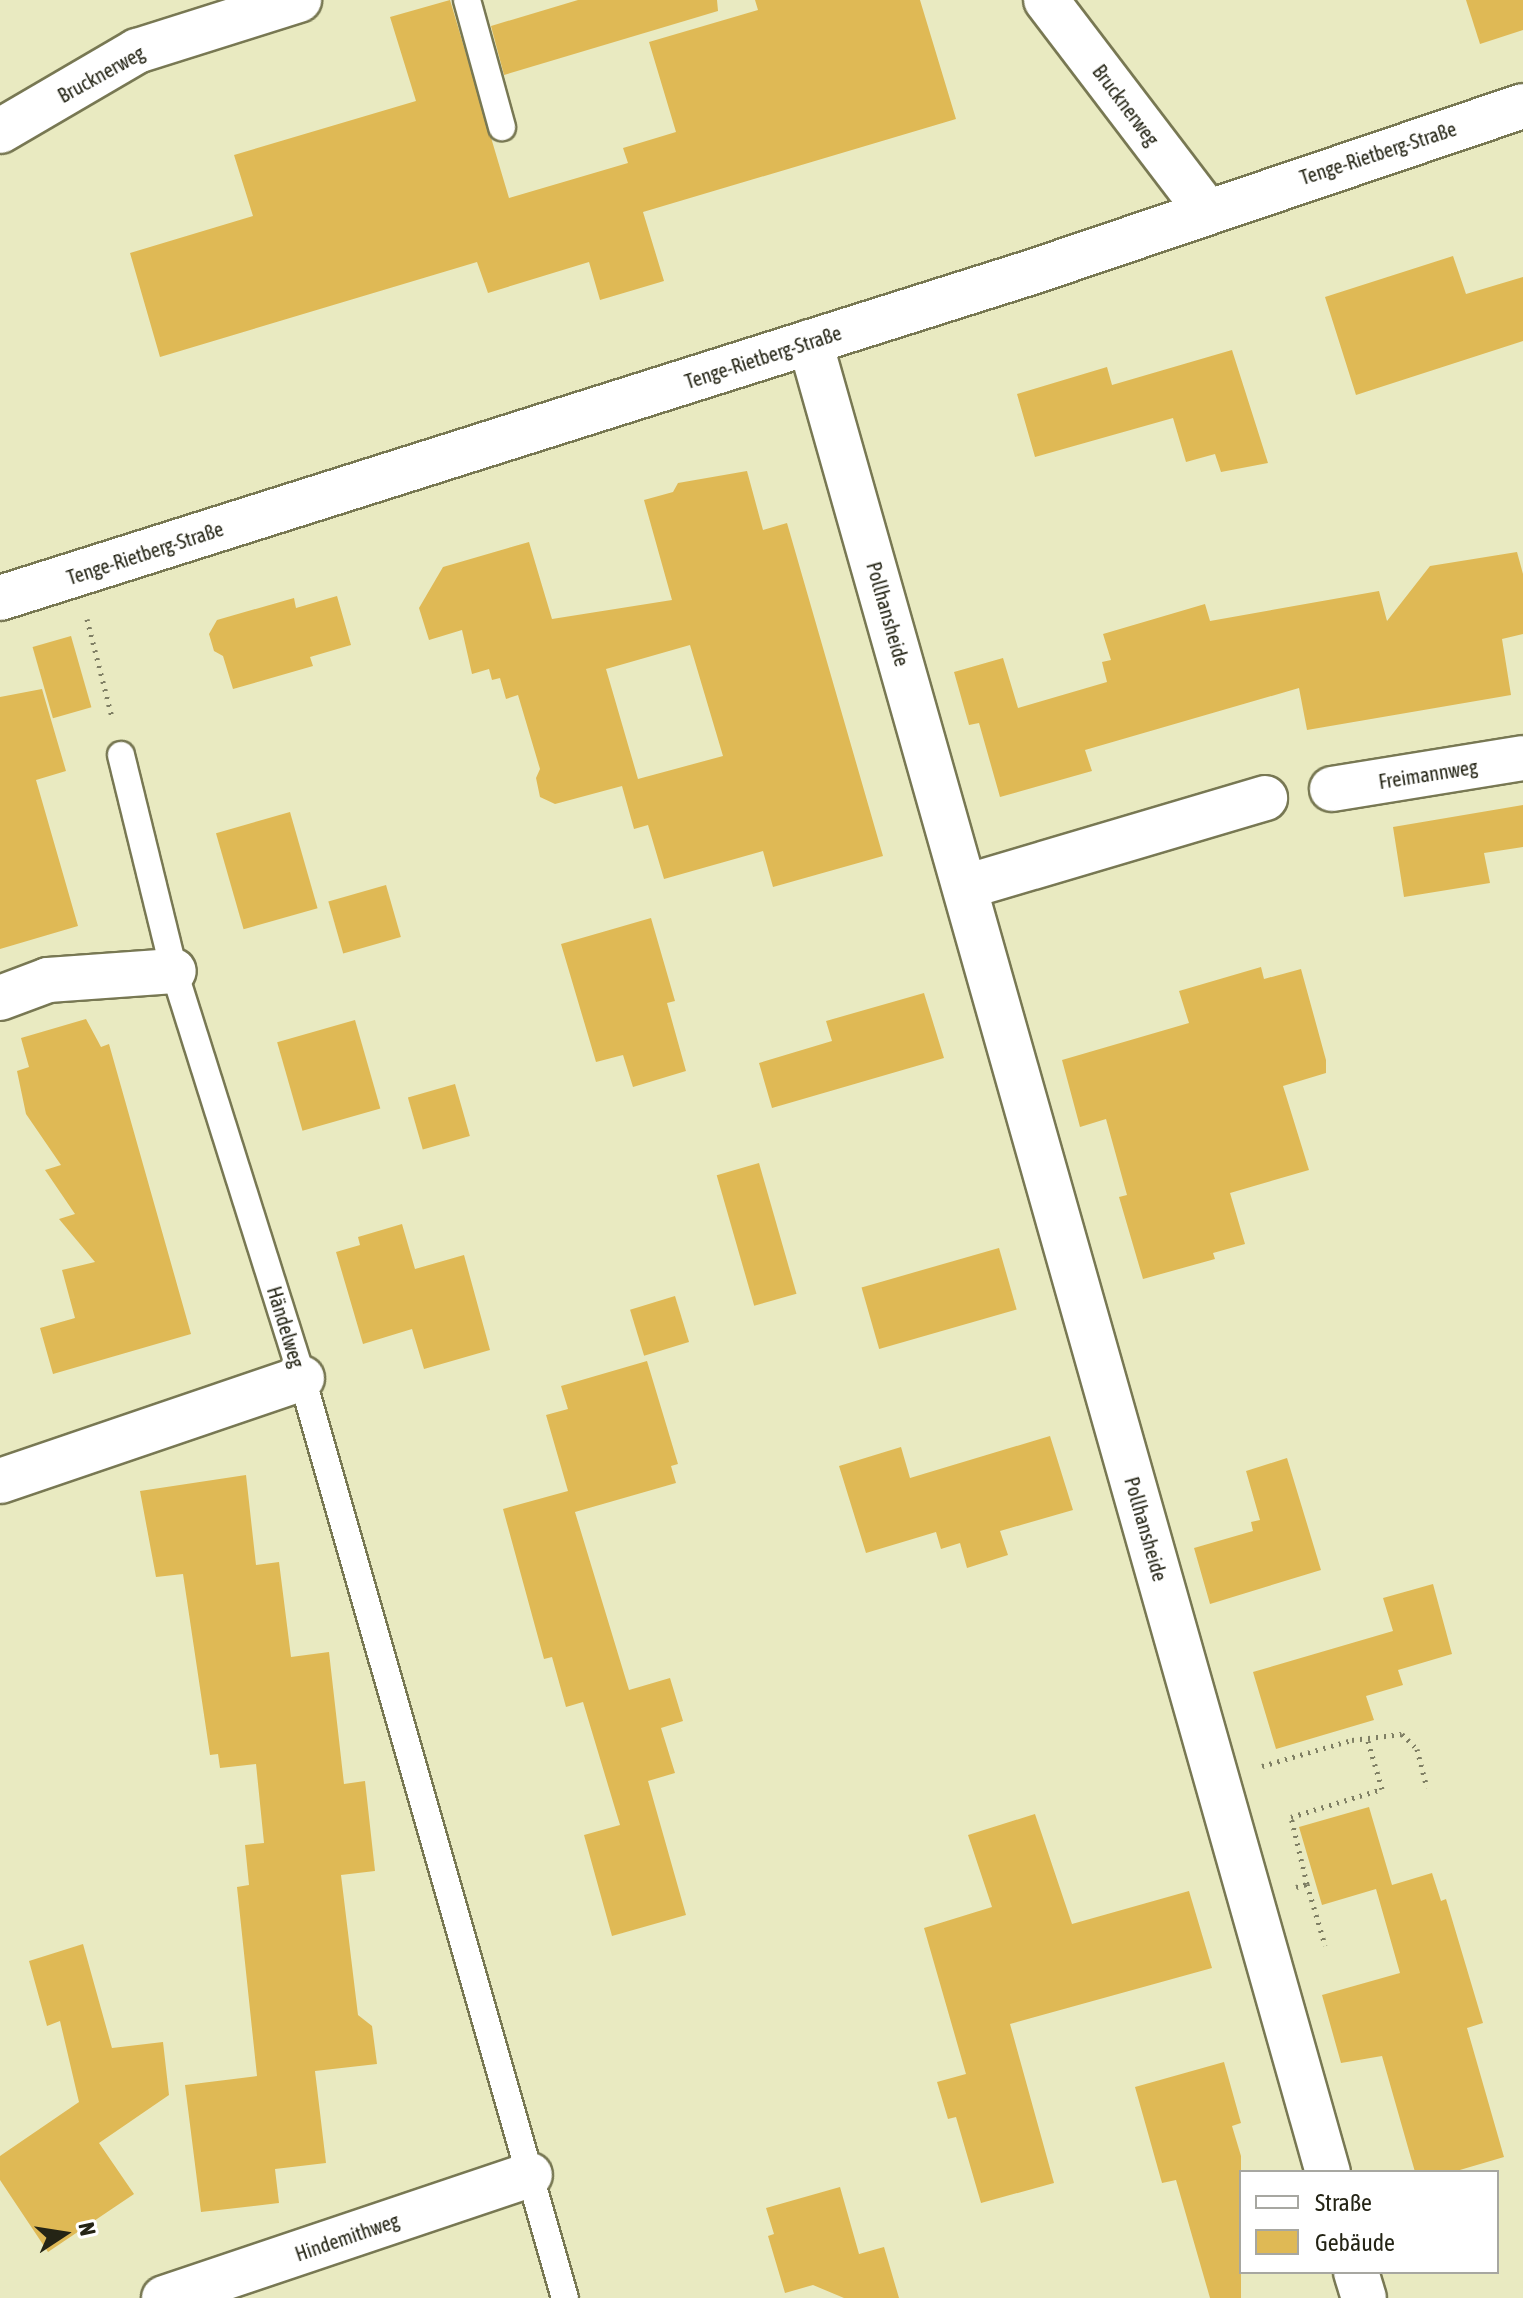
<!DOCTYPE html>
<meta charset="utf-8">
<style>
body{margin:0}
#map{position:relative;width:1523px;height:2298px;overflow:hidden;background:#e9eac1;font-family:"Asap Condensed",sans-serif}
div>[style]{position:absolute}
.building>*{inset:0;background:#dfb955;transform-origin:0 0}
.path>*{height:5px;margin-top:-2.5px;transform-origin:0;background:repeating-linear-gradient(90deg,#7f7f64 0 2px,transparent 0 8px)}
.roads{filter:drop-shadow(2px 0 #787853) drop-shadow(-2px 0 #787853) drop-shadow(0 2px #787853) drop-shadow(0 -2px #787853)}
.lane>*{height:26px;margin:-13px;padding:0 13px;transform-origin:13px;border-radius:13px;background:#fff}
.street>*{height:44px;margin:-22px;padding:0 22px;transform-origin:22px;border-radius:22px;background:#fff}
span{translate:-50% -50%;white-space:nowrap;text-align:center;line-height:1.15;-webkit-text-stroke:8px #fff;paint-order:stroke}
.street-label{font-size:20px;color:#242415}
.legend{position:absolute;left:1239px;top:2170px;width:260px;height:104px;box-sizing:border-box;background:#fff;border:2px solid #a7a7a1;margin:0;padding:10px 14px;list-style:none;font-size:24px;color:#242415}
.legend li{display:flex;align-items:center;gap:16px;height:40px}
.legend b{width:40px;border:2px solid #a7a7a1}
.north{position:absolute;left:24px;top:2194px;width:80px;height:80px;-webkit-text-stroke:6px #fff;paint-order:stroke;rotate:78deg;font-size:22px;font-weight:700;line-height:32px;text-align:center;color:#242415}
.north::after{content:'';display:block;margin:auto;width:28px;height:36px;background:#242415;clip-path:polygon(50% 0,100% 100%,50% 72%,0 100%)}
</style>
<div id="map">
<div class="building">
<i style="clip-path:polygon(450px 0,509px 198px,628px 163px,623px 148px,676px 132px,649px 42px,758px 10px,755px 0,920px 0,956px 119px,643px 212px,664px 281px,600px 300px,589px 262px,488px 293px,477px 262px,160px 357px,130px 253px,253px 216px,234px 155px,416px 101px,390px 17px)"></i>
<i style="clip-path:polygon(578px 0,717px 0,718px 11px,504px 75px,491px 26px)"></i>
<i style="clip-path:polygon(1466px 0,1523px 0,1523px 30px,1480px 44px)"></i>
<i style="clip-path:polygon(1453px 256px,1466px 294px,1523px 277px,1523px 341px,1356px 395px,1325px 297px)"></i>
<i style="clip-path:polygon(1232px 350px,1268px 463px,1221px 472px,1215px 454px,1186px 462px,1173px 418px,1035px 457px,1017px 394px,1107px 367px,1112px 385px)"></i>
<i style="clip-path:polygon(evenodd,747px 471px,763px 530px,787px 523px,883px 856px,773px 887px,763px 851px,664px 879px,648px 825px,634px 829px,622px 786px,555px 804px,540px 797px,536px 778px,540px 769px,518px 695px,506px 699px,500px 678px,492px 680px,489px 669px,472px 674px,462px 630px,429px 640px,419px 608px,443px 567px,529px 542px,552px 619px,672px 600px,644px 500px,673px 492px,678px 483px,747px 471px,690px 645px,723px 756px,638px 779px,606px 669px,690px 645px)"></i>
<i style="clip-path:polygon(1517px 552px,1523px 574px,1523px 634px,1502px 639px,1511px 695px,1307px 730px,1299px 688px,1085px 750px,1092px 771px,1000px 797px,979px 723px,969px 725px,954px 672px,1003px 658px,1018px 708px,1107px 682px,1102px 662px,1111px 660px,1103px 634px,1205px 604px,1210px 621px,1379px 591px,1387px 621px,1430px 566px)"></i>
<i style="clip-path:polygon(337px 596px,351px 645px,310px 657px,313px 666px,233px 689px,223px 656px,214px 651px,209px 634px,217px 620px,294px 598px,296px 608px)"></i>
<i style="left:71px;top:636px;width:74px;height:40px;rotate:74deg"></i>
<i style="clip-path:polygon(42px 689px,66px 771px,36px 780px,78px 926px,0 949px,0 697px)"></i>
<i style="clip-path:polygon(1523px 805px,1523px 847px,1484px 853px,1490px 883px,1404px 897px,1393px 827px)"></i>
<i style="left:290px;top:812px;width:100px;height:77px;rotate:74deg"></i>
<i style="left:386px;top:885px;width:54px;height:60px;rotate:74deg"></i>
<i style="clip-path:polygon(651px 918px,675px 1001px,667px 1003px,686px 1071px,633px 1087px,623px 1055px,596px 1062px,561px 944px)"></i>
<i style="clip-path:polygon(1261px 967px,1264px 979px,1301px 969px,1326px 1060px,1326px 1073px,1283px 1086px,1309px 1170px,1230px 1193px,1245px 1244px,1213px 1253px,1215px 1259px,1143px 1279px,1119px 1197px,1127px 1195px,1106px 1119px,1080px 1127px,1062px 1060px,1189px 1023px,1179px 991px)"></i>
<i style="clip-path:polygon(924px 993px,944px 1058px,772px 1108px,759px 1063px,832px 1041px,826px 1021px)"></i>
<i style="clip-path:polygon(86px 1019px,101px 1047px,109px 1044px,191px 1334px,53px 1374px,40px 1328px,75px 1318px,62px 1270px,95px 1262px,59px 1219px,75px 1214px,45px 1170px,61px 1165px,26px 1114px,17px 1071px,29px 1067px,21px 1038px)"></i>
<i style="left:355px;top:1020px;width:92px;height:81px;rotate:74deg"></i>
<i style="left:455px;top:1084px;width:54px;height:49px;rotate:74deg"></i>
<i style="left:759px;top:1163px;width:136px;height:44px;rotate:74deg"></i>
<i style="clip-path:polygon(402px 1224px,415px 1269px,464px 1255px,490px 1350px,424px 1369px,412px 1329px,363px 1344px,336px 1252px,360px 1245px,358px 1237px)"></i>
<i style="left:999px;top:1248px;width:64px;height:143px;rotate:74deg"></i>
<i style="left:675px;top:1296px;width:48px;height:47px;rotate:73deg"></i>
<i style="clip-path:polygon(647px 1361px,678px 1464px,671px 1466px,676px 1483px,575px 1512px,629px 1690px,670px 1678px,683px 1721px,661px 1728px,675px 1773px,648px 1781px,686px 1915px,612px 1936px,584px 1835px,620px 1825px,583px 1702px,566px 1707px,552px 1657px,544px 1659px,503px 1509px,568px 1491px,546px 1415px,568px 1409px,561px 1386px)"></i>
<i style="clip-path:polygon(1050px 1436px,1073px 1510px,1000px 1531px,1008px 1555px,967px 1568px,960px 1543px,941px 1549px,936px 1532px,866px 1553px,839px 1466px,901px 1447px,910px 1478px)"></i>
<i style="clip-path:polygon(1287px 1458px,1321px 1570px,1210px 1604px,1194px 1548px,1253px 1531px,1251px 1522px,1260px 1520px,1246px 1471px)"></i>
<i style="clip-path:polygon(246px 1475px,256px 1565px,279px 1562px,291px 1657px,329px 1652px,344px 1784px,365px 1781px,375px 1871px,341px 1875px,358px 2015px,372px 2026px,377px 2064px,315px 2071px,326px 2163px,275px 2169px,279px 2203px,201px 2212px,185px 2085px,257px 2076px,237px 1887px,249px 1885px,245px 1845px,264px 1843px,256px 1764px,220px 1768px,218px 1754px,210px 1755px,183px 1574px,156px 1577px,140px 1491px)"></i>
<i style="clip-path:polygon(1433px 1584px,1452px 1654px,1398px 1670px,1403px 1685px,1366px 1696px,1374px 1720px,1276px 1749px,1253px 1672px,1393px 1631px,1383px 1598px)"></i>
<i style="clip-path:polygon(1369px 1807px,1392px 1885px,1432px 1873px,1441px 1901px,1446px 1899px,1483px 2023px,1467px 2028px,1504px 2157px,1453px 2172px,1415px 2172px,1382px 2056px,1341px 2063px,1322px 1995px,1400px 1973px,1376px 1889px,1322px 1905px,1299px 1827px)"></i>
<i style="clip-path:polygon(1035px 1814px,1072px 1924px,1189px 1891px,1212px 1968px,1010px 2024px,1054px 2183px,981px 2203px,956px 2117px,948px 2119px,937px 2082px,966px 2074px,924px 1928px,992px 1907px,968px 1835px)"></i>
<i style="clip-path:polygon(83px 1944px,112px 2048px,163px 2042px,169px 2095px,99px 2143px,134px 2194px,48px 2252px,0 2180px,0 2156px,79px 2102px,60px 2021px,47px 2026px,29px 1961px)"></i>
<i style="clip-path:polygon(1224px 2062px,1241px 2123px,1232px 2126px,1241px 2156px,1241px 2298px,1210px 2298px,1176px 2180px,1162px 2183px,1135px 2087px)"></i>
<i style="clip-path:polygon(840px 2187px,859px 2254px,884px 2247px,899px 2298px,844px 2298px,813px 2285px,785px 2293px,768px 2236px,774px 2234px,766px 2208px)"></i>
</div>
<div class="path">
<i style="left:87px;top:619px;width:101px;rotate:75.7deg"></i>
<i style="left:1262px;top:1766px;width:94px;rotate:-16.1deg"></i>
<i style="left:1352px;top:1740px;width:50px;rotate:-6.8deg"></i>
<i style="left:1402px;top:1734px;width:21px;rotate:45deg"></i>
<i style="left:1417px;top:1749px;width:40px;rotate:75.6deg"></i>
<i style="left:1307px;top:1884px;width:64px;rotate:73.6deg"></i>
<i style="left:1296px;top:1887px;width:11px;rotate:-15deg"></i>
<i style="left:1307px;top:1884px;width:69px;rotate:-103.4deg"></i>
<i style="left:1291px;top:1817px;width:95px;rotate:-17.1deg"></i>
<i style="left:1382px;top:1789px;width:50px;rotate:-106.3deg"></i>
</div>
<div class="roads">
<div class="lane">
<i style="left:467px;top:0;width:132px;rotate:74.6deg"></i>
<i style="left:121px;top:755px;width:222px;rotate:76.2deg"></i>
<i style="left:174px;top:971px;width:427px;rotate:72.5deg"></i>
<i style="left:302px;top:1378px;width:957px;rotate:74.05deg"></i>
</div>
<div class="street">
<i style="left:1046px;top:0;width:263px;rotate:52.7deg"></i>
<i style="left:0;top:131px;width:159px;rotate:-30.3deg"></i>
<i style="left:137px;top:51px;width:170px;rotate:-17.5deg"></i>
<i style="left:810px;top:342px;width:1902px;rotate:74.2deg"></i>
<i style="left:0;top:598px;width:1082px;rotate:-17.53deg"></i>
<i style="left:1032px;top:272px;width:518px;rotate:-18.68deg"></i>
<i style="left:1332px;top:789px;width:193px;rotate:-9.2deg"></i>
<i style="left:965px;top:887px;width:313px;rotate:-16.5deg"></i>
<i style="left:0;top:998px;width:51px;rotate:-20.6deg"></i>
<i style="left:48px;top:980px;width:126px;rotate:-4.1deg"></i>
<i style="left:0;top:1481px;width:319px;rotate:-18.8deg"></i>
<i style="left:1356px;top:2272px;width:27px;rotate:73deg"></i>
<i style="left:164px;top:2298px;width:386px;rotate:-18.6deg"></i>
</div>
</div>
<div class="street-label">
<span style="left:101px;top:74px;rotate:-29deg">Brucknerweg</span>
<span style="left:1126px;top:105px;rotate:53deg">Brucknerweg</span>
<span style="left:1378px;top:153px;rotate:-18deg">Tenge-Rietberg-Straße</span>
<span style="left:763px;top:357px;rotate:-18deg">Tenge-Rietberg-Straße</span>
<span style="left:145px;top:553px;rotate:-18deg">Tenge-Rietberg-Straße</span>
<span style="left:888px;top:614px;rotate:74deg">Pollhansheide</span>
<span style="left:1428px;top:774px;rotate:-9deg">Freimannweg</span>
<span style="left:286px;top:1327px;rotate:73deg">Händelweg</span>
<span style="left:1146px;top:1529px;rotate:74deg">Pollhansheide</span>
<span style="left:347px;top:2237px;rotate:-19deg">Hindemithweg</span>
</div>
<ul class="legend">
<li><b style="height:10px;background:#fff"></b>Straße</li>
<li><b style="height:22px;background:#dfb955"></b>Gebäude</li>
</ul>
<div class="north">N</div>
</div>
